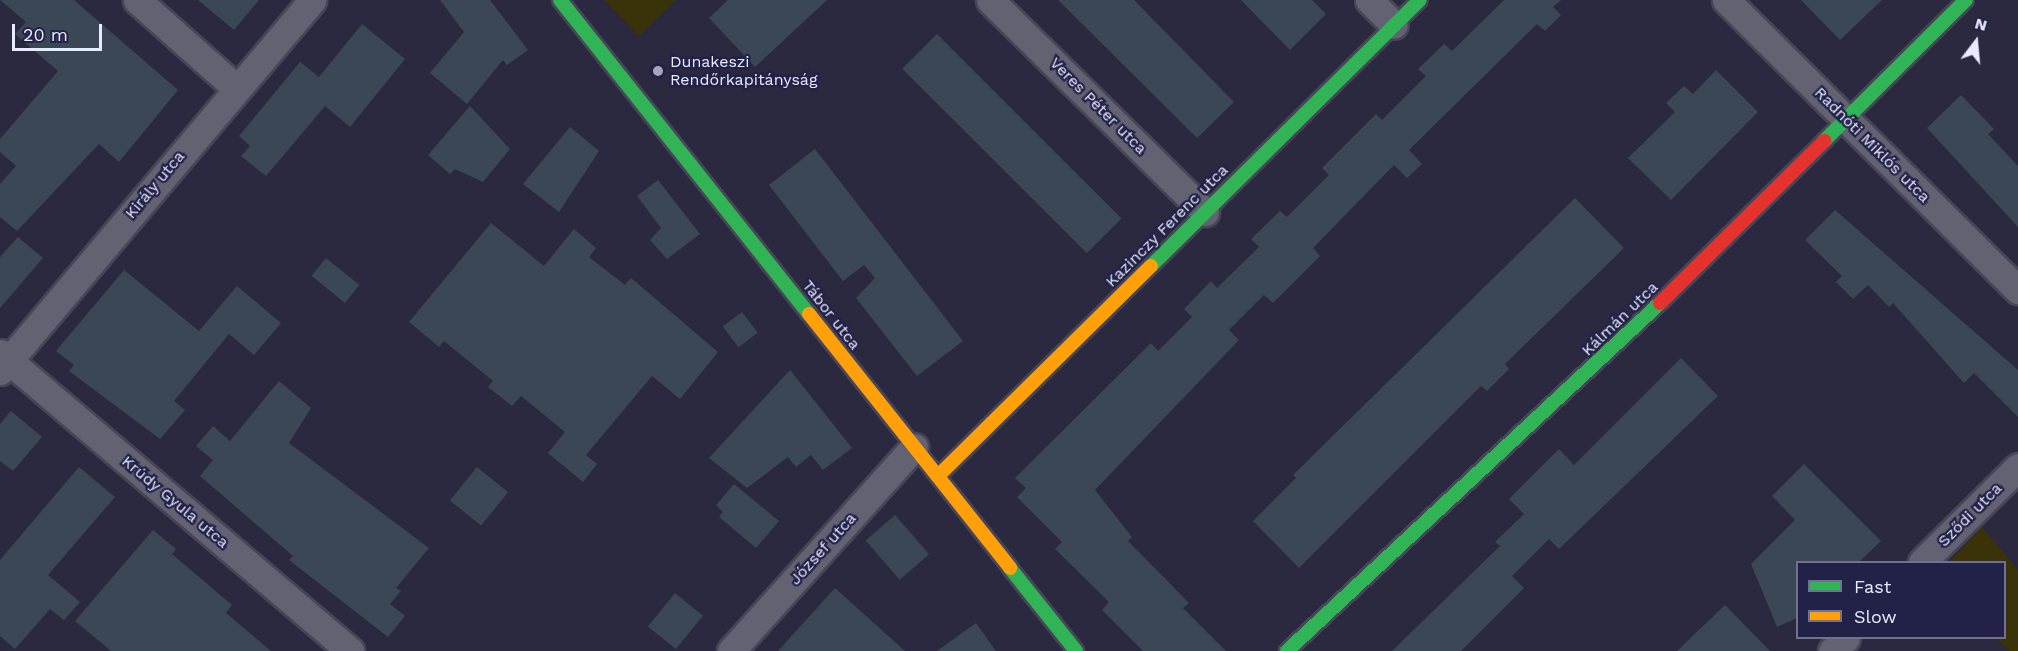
<!DOCTYPE html>
<meta charset="utf-8">
<style>
body{margin:0}
#map{position:relative;width:2018px;height:651px;overflow:hidden;background:#2a293f;font-family:"Work Sans",sans-serif}
div>[style]{position:absolute}
.green>*{inset:0;background:#3a3309}
.building>*{inset:0;background:#3c4755;transform-origin:0 0}
.roads{filter:drop-shadow(2px 0 #474658) drop-shadow(-2px 0 #474658) drop-shadow(0 2px #474658) drop-shadow(0 -2px #474658)}
.street>*{height:27px;margin:-13.5px;padding:0 13.5px;transform-origin:13.5px;border-radius:13.5px;background:#626272}
.fast>*{height:14px;margin:-7px;padding:0 7px;transform-origin:7px;border-radius:7px;background:#30b455}
.slow>*{height:14px;margin:-7px;padding:0 7px;transform-origin:7px;border-radius:7px;background:#ff9f0a}
.jam>*{height:14px;margin:-7px;padding:0 7px;transform-origin:7px;border-radius:7px;background:#e5322d}
.dots>*{width:16px;height:16px;translate:-50% -50%;box-sizing:border-box;border:3px solid #222147;border-radius:50%}
span{translate:-50% -50%;white-space:nowrap;text-align:center;line-height:1.15;-webkit-text-stroke:4.5px #222147;paint-order:stroke}
.poi-label{font-size:16px;color:#e8eafe}
.left{translate:0 -50%;text-align:left}
.street-label{font-size:16px;color:#e8eafe}
.legend{position:absolute;left:1796px;top:561px;width:210px;height:78px;box-sizing:border-box;background:#222147;border:2px solid #717190;margin:0;padding:8px 10px;list-style:none;font-size:18px;color:#e8eafe}
.legend li{display:flex;align-items:center;gap:12px;height:30px}
.legend b{width:30px;border:2px solid #717190}
.north{position:absolute;left:1946px;top:12px;width:60px;height:60px;-webkit-text-stroke:4px #222147;paint-order:stroke;rotate:16deg;font-size:16px;font-weight:700;line-height:24px;text-align:center;color:#e8eafe}
.north::after{content:'';display:block;margin:auto;width:21px;height:27px;background:#e8eafe;clip-path:polygon(50% 0,100% 100%,50% 72%,0 100%)}
.scale{position:absolute;left:12px;top:24px;width:90px;height:27px;box-sizing:border-box;border:3px solid #e8eafe;border-top:0;padding-left:8px;font-size:18px;line-height:21px;white-space:nowrap;color:#e8eafe;-webkit-text-stroke:4px #222147;paint-order:stroke}
</style>
<div id="map">
<div class="green">
<i style="clip-path:polygon(604px 0,676px 0,639px 36px)"></i>
<i style="clip-path:polygon(1982px 527px,2018px 570px,2018px 651px,2009px 651px,1996px 638px,2004px 638px,2004px 562px,1949px 562px)"></i>
</div>
<div class="building">
<i style="clip-path:polygon(0 0,74px 0,178px 90px,119px 162px,99px 144px,17px 231px,0 217px,0 184px,16px 166px,0 152px,0 139px,58px 71px,15px 34px,26px 22px)"></i>
<i style="clip-path:polygon(198px 0,259px 0,234px 30px)"></i>
<i style="clip-path:polygon(440px 0,490px 0,528px 50px,507px 65px,503px 60px,467px 104px,430px 73px,464px 32px)"></i>
<i style="clip-path:polygon(728px 0,827px 0,755px 67px,709px 18px)"></i>
<i style="clip-path:polygon(1058px 0,1134px 0,1234px 102px,1197px 138px)"></i>
<i style="clip-path:polygon(1241px 0,1312px 0,1326px 14px,1290px 50px)"></i>
<i style="clip-path:polygon(1504px 0,1561px 0,1553px 7px,1561px 15px,1545px 31px,1537px 24px,1409px 150px,1422px 164px,1407px 178px,1394px 165px,1313px 248px,1320px 256px,1273px 303px,1264px 295px,1229px 330px,1239px 340px,1095px 490px,1132px 537px,1128px 541px,1189px 603px,1183px 608px,1226px 651px,1143px 651px,1102px 610px,1109px 602px,1055px 549px,1062px 542px,1017px 497px,1026px 488px,1015px 478px,1151px 343px,1158px 351px,1192px 317px,1184px 309px,1211px 281px,1217px 288px,1259px 247px,1251px 239px,1280px 211px,1287px 217px,1329px 175px,1322px 168px,1376px 114px,1382px 120px,1426px 76px,1418px 69px,1444px 44px,1452px 51px)"></i>
<i style="clip-path:polygon(1801px 0,1882px 0,1840px 40px)"></i>
<i style="clip-path:polygon(362px 24px,405px 59px,350px 127px,325px 106px,266px 176px,241px 156px,250px 146px,239px 136px,300px 62px,319px 77px)"></i>
<i style="left:937px;top:34px;width:261px;height:49px;rotate:45deg"></i>
<i style="clip-path:polygon(1716px 70px,1758px 112px,1671px 200px,1628px 158px,1675px 112px,1666px 103px,1684px 86px,1693px 94px)"></i>
<i style="clip-path:polygon(1961px 95px,1994px 129px,1988px 134px,2018px 166px,2018px 227px,1927px 128px)"></i>
<i style="clip-path:polygon(470px 106px,510px 149px,483px 182px,455px 169px,450px 174px,428px 155px)"></i>
<i style="clip-path:polygon(570px 127px,599px 151px,559px 212px,523px 184px)"></i>
<i style="clip-path:polygon(815px 149px,963px 341px,917px 376px,856px 298px,875px 278px,864px 265px,843px 281px,769px 185px)"></i>
<i style="clip-path:polygon(658px 180px,700px 234px,667px 259px,650px 240px,661px 228px,637px 196px)"></i>
<i style="clip-path:polygon(1575px 198px,1624px 248px,1505px 364px,1509px 369px,1487px 391px,1481px 386px,1299px 568px,1253px 521px,1296px 478px,1293px 475px)"></i>
<i style="clip-path:polygon(1835px 210px,2018px 370px,2018px 417px,1974px 373px,1964px 383px,1893px 303px,1889px 307px,1868px 285px,1853px 299px,1836px 282px,1842px 276px,1805px 240px)"></i>
<i style="clip-path:polygon(491px 223px,544px 266px,574px 229px,596px 248px,589px 257px,625px 285px,631px 278px,718px 352px,680px 399px,652px 376px,586px 455px,597px 464px,583px 482px,548px 453px,565px 432px,521px 396px,512px 406px,488px 387px,493px 381px,444px 341px,439px 347px,409px 322px)"></i>
<i style="clip-path:polygon(18px 237px,43px 258px,0 308px,0 257px)"></i>
<i style="left:326px;top:258px;width:43px;height:23px;rotate:39deg"></i>
<i style="clip-path:polygon(124px 270px,199px 331px,237px 286px,281px 323px,254px 355px,229px 334px,174px 401px,185px 410px,160px 439px,69px 371px,74px 365px,56px 351px)"></i>
<i style="left:742px;top:312px;width:26px;height:24px;rotate:53deg"></i>
<i style="clip-path:polygon(1681px 358px,1718px 396px,1559px 549px,1549px 539px,1512px 576px,1524px 588px,1461px 651px,1392px 651px,1500px 546px,1495px 542px,1524px 514px,1509px 499px,1559px 449px,1574px 465px)"></i>
<i style="clip-path:polygon(790px 370px,852px 448px,823px 470px,811px 455px,796px 467px,788px 457px,747px 488px,709px 458px)"></i>
<i style="clip-path:polygon(279px 381px,311px 408px,289px 443px,429px 548px,396px 588px,401px 591px,390px 604px,405px 616px,388px 637px,289px 560px,293px 556px,200px 476px,213px 460px,196px 446px,213px 426px,230px 441px)"></i>
<i style="clip-path:polygon(11px 411px,42px 437px,13px 471px,0 461px,0 424px)"></i>
<i style="clip-path:polygon(1804px 464px,1881px 541px,1859px 562px,1797px 562px,1797px 618px,1777px 627px,1751px 564px,1795px 520px,1772px 496px)"></i>
<i style="clip-path:polygon(79px 467px,115px 497px,48px 575px,80px 602px,64px 620px,50px 609px,15px 649px,0 636px,0 560px)"></i>
<i style="left:477px;top:467px;width:40px;height:43px;rotate:39deg"></i>
<i style="clip-path:polygon(734px 484px,779px 521px,756px 548px,719px 517px,723px 512px,716px 505px)"></i>
<i style="left:895px;top:515px;width:52px;height:39px;rotate:49deg"></i>
<i style="clip-path:polygon(153px 530px,176px 549px,172px 554px,232px 605px,226px 613px,271px 651px,111px 651px,75px 621px)"></i>
<i style="clip-path:polygon(835px 588px,905px 651px,778px 651px)"></i>
<i style="left:675px;top:593px;width:36px;height:43px;rotate:39deg"></i>
<i style="clip-path:polygon(1725px 605px,1770px 651px,1677px 651px)"></i>
<i style="clip-path:polygon(976px 623px,996px 651px,937px 651px)"></i>
</div>
<div class="roads">
<div class="street">
<i style="left:137px;top:0;width:132px;rotate:41.6deg"></i>
<i style="left:990px;top:0;width:302px;rotate:44.6deg"></i>
<i style="left:1369px;top:0;width:35px;rotate:45deg"></i>
<i style="left:1726px;top:0;width:412px;rotate:44.8deg"></i>
<i style="left:0;top:353px;width:460px;rotate:40.4deg"></i>
<i style="left:0;top:371px;width:485px;rotate:-49.9deg"></i>
<i style="left:1922px;top:562px;width:135px;rotate:-44.7deg"></i>
<i style="left:731px;top:651px;width:274px;rotate:-48.1deg"></i>
<i style="left:1832px;top:651px;width:19px;rotate:-43deg"></i>
</div>
<div class="fast">
<i style="left:560px;top:0;width:401px;rotate:51.6deg"></i>
<i style="left:1824px;top:141px;width:200px;rotate:-44.8deg"></i>
<i style="left:1151px;top:266px;width:378px;rotate:-44.7deg"></i>
<i style="left:1010px;top:568px;width:106px;rotate:51.5deg"></i>
<i style="left:1287px;top:651px;width:510px;rotate:-43.01deg"></i>
</div>
<div class="slow">
<i style="left:809px;top:314px;width:324px;rotate:51.6deg"></i>
<i style="left:938px;top:476px;width:299px;rotate:-44.6deg"></i>
</div>
<div class="jam">
<i style="left:1660px;top:303px;width:231px;rotate:-44.6deg"></i>
</div>
</div>
<div class="dots">
<i style="left:658px;top:71px;background:#a6a6bb"></i>
</div>
<div class="poi-label">
<span class="left" style="left:670px;top:71px">Dunakeszi<br>Rendőrkapitányság</span>
</div>
<div class="street-label">
<span style="left:1098px;top:106px;rotate:45deg">Veres Péter utca</span>
<span style="left:1872px;top:145px;rotate:45deg">Radnóti Miklós utca</span>
<span style="left:155px;top:185px;rotate:-50deg">Király utca</span>
<span style="left:1167px;top:226px;rotate:-45deg">Kazinczy Ferenc utca</span>
<span style="left:831px;top:315px;rotate:52deg">Tábor utca</span>
<span style="left:1620px;top:319px;rotate:-44deg">Kálmán utca</span>
<span style="left:175px;top:502px;rotate:40deg">Krúdy Gyula utca</span>
<span style="left:1970px;top:515px;rotate:-45deg">Sződi utca</span>
<span style="left:823px;top:549px;rotate:-48deg">József utca</span>
</div>
<ul class="legend">
<li><b style="height:8px;background:#30b455"></b>Fast</li>
<li><b style="height:8px;background:#ff9f0a"></b>Slow</li>
</ul>
<div class="north">N</div>
<div class="scale">20 m</div>
</div>
